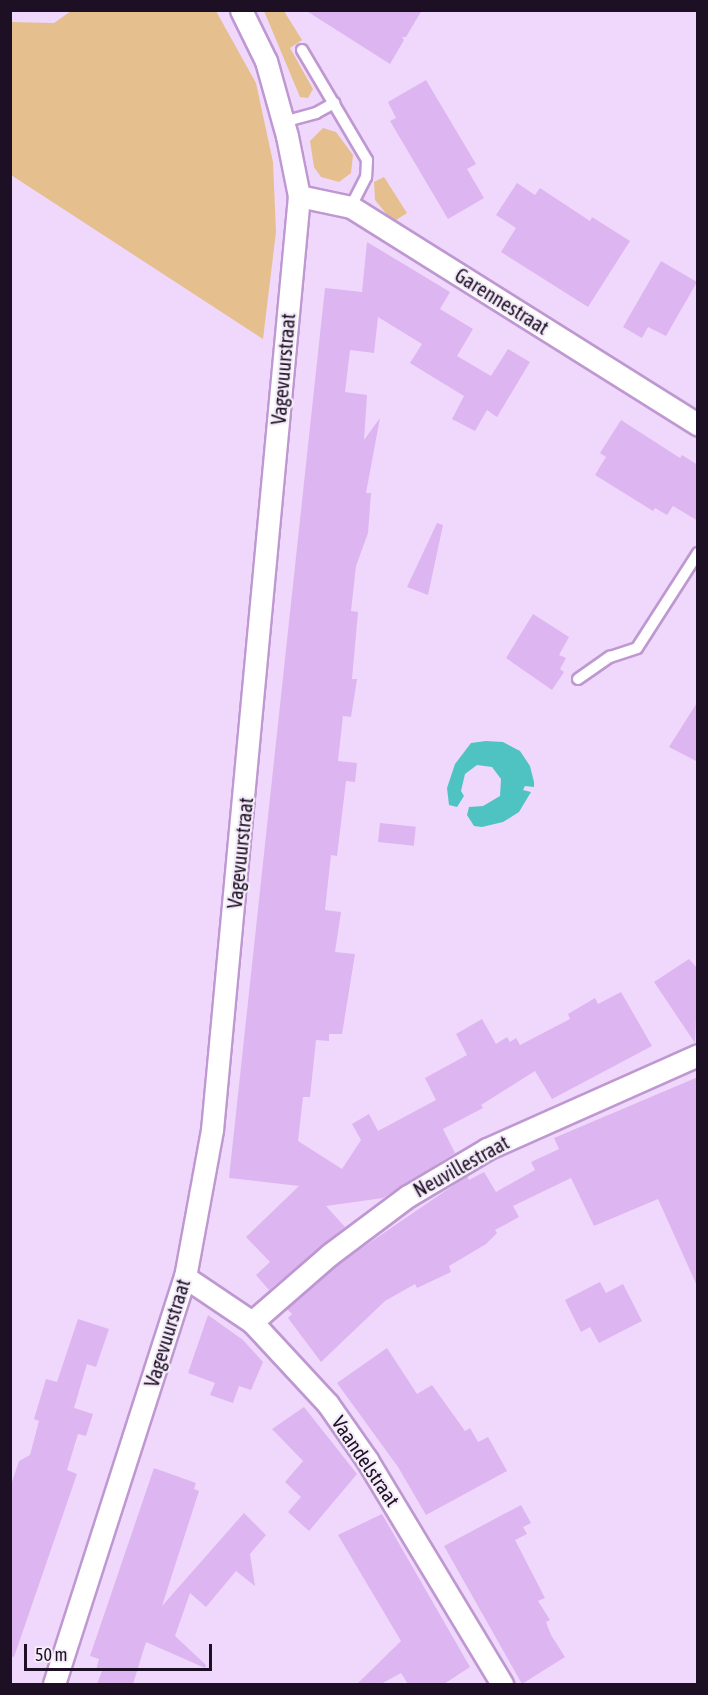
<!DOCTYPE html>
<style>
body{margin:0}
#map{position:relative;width:708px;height:1695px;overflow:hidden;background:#f0d8fc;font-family:"Asap Condensed",sans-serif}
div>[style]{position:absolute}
.green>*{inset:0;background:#e5bf8d}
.water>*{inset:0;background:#4fc3c2}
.building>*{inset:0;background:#ddb5f0;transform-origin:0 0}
.roads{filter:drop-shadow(2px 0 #bf98d2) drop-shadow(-2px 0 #bf98d2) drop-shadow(0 2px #bf98d2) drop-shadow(0 -2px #bf98d2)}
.service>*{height:10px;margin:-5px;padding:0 5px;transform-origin:5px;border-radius:5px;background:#fff}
.minor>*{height:21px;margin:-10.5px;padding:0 10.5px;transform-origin:10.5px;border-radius:10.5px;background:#fff}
span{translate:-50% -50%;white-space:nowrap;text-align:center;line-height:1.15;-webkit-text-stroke:4.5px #f4ecf8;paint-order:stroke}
.street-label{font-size:20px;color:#1d0f24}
.frame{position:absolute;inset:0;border:12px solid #1d0f24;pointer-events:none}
.scale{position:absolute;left:24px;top:1644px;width:188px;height:27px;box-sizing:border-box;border:3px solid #1d0f24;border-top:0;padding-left:8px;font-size:18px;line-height:21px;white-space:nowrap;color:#1d0f24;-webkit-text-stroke:4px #f4ecf8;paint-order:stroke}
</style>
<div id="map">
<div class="green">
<i style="clip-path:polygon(71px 11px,216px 11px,256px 83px,273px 162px,276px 232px,263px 339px,11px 175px,11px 22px,54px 23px)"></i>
<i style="clip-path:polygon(264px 11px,284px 11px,302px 40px,290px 48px,313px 89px,308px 98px,300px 97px)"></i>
<i style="clip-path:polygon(323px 128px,336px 132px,353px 155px,351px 173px,339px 182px,321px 177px,314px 167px,310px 141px)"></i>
<i style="clip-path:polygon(384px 177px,407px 213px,393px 222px,375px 200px,374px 182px)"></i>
</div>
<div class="water">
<i style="clip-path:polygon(486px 741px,503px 742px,520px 751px,530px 766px,534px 782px,534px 787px,525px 786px,523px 790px,531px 792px,519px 812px,503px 822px,482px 827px,474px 826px,467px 815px,469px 807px,483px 806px,500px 796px,501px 779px,492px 767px,477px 765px,465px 774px,461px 791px,464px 796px,457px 807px,449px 805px,447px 788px,455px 764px,471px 743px)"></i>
</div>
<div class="building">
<i style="clip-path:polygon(305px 10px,422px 10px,406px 37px,402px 37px,404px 40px,390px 64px)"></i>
<i style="clip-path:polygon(426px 80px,476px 164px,467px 169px,484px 198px,448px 219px,390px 121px,396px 118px,388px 102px)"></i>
<i style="clip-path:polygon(517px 183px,535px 195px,540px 188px,590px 221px,592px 217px,630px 241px,588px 307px,501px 252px,516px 228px,496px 215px)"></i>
<i style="clip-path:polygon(367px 242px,450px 292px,440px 309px,473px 329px,457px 356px,491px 376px,508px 349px,530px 362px,497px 417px,487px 410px,475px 431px,452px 419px,464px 396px,410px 363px,422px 344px,378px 317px,374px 353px,350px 350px,345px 392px,367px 395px,364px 440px,380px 418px,366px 493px,371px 493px,368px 533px,356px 566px,351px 611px,358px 612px,352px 679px,357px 679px,351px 717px,343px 716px,338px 761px,357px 763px,355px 782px,346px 781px,337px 856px,331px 855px,325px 910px,341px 912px,335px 952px,355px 954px,342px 1034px,329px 1034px,329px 1041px,316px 1040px,310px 1097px,303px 1097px,298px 1141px,342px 1169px,361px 1140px,352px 1124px,369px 1114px,378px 1131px,436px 1100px,425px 1078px,467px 1055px,456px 1034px,482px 1019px,496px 1044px,507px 1037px,510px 1042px,516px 1038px,520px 1045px,570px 1019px,568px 1014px,595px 998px,598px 1004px,621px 992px,652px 1046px,552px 1099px,535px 1071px,481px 1105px,483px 1108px,443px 1129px,455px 1153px,383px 1198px,326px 1206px,345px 1227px,269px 1290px,256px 1275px,270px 1262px,246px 1237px,299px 1186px,229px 1178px,325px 288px,362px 292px)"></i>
<i style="clip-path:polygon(661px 261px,697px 282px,666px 336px,648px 327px,642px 338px,623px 327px)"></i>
<i style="clip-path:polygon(621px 420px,680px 458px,682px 455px,698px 465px,698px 521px,673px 506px,667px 515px,655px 508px,653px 511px,595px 475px,606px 457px,600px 453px)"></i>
<i style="clip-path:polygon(437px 523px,443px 525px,428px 595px,407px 587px)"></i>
<i style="clip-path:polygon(533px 614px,569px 637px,559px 655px,566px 658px,560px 669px,564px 672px,552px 690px,506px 658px)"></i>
<i style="clip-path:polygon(698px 701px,698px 762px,669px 747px)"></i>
<i style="left:380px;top:823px;width:36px;height:19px;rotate:6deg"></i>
<i style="clip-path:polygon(689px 959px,698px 969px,695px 1043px,654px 982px)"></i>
<i style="clip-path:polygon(698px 1077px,698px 1288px,658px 1199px,594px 1226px,571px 1178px,513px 1206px,519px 1217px,495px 1230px,497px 1233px,486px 1244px,449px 1266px,451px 1272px,417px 1288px,415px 1284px,385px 1301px,321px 1362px,288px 1318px,292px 1314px,287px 1309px,337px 1265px,467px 1176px,469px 1180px,484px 1172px,496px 1192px,535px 1170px,531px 1162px,559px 1149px,554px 1138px)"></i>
<i style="clip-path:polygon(600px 1282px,606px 1293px,623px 1284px,642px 1321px,599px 1343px,590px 1327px,581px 1332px,565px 1300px)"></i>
<i style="clip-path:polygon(208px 1315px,243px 1340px,263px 1362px,251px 1390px,239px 1386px,233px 1403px,210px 1395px,215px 1383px,188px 1373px)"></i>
<i style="clip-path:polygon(78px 1319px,109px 1329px,96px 1367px,87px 1364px,74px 1408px,93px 1414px,86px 1436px,78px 1434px,67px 1470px,77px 1474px,14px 1657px,10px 1656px,10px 1488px,19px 1461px,30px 1455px,39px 1421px,34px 1419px,46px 1379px,57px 1382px)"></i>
<i style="clip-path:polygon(387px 1348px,417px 1394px,432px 1385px,465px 1431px,470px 1428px,478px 1442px,488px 1437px,507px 1471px,426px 1515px,398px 1467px,337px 1383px)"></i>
<i style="clip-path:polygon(304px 1407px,357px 1474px,309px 1531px,288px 1512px,301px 1497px,285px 1482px,303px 1461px,272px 1429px)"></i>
<i style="clip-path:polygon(154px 1468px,196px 1483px,194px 1489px,199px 1491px,162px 1606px,244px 1513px,266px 1535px,250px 1554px,255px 1586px,236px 1571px,206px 1607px,190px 1593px,175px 1636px,206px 1665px,205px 1668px,146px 1642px,133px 1684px,97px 1684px,102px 1671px,96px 1670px,99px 1659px,90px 1656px)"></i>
<i style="clip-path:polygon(521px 1505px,531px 1523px,523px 1527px,527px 1534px,515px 1540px,545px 1598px,538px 1601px,550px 1620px,546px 1622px,551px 1635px,565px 1657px,522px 1684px,444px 1546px)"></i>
<i style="clip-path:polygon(382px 1514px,470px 1667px,444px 1684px,408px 1684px,401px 1673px,381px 1684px,357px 1684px,401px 1641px,338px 1535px)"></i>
</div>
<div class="roads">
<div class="service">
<i style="left:302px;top:50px;width:128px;rotate:59.4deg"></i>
<i style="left:367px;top:160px;width:17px;rotate:93deg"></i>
<i style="left:366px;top:177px;width:34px;rotate:117deg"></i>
<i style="left:283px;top:122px;width:34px;rotate:-15deg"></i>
<i style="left:316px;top:113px;width:21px;rotate:-29deg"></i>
<i style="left:578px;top:679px;width:39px;rotate:-35deg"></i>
<i style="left:610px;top:657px;width:28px;rotate:-18deg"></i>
<i style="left:637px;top:648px;width:113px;rotate:-57.3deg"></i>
</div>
<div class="minor">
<i style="left:299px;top:196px;width:53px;rotate:11.9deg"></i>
<i style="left:351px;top:207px;width:410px;rotate:32.1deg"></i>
<i style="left:185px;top:1277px;width:81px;rotate:33.9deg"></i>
<i style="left:252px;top:1322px;width:112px;rotate:47.2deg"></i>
<i style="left:328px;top:1404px;width:68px;rotate:55.1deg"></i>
<i style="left:367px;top:1460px;width:262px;rotate:58.9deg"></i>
<i style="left:252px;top:1322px;width:102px;rotate:-41deg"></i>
<i style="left:329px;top:1255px;width:99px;rotate:-36.8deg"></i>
<i style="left:408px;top:1196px;width:92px;rotate:-30.7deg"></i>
<i style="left:487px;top:1149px;width:231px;rotate:-24deg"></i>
<i style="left:54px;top:1684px;width:428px;rotate:-72.2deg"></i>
<i style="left:185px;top:1277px;width:149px;rotate:-79.6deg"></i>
<i style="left:212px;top:1130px;width:938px;rotate:-84.68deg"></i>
<i style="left:299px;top:196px;width:61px;rotate:-101.3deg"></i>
<i style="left:287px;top:136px;width:78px;rotate:-105.6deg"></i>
<i style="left:266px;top:61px;width:57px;rotate:-116.1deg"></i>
</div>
</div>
<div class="street-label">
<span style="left:502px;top:301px;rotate:32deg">Garennestraat</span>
<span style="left:283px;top:369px;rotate:-85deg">Vagevuurstraat</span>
<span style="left:240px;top:853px;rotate:-84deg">Vagevuurstraat</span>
<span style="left:461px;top:1166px;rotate:-29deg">Neuvillestraat</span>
<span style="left:167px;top:1333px;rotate:-73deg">Vagevuurstraat</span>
<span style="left:366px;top:1461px;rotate:56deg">Vaandelstraat</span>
</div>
<div class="frame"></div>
<div class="scale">50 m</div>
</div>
